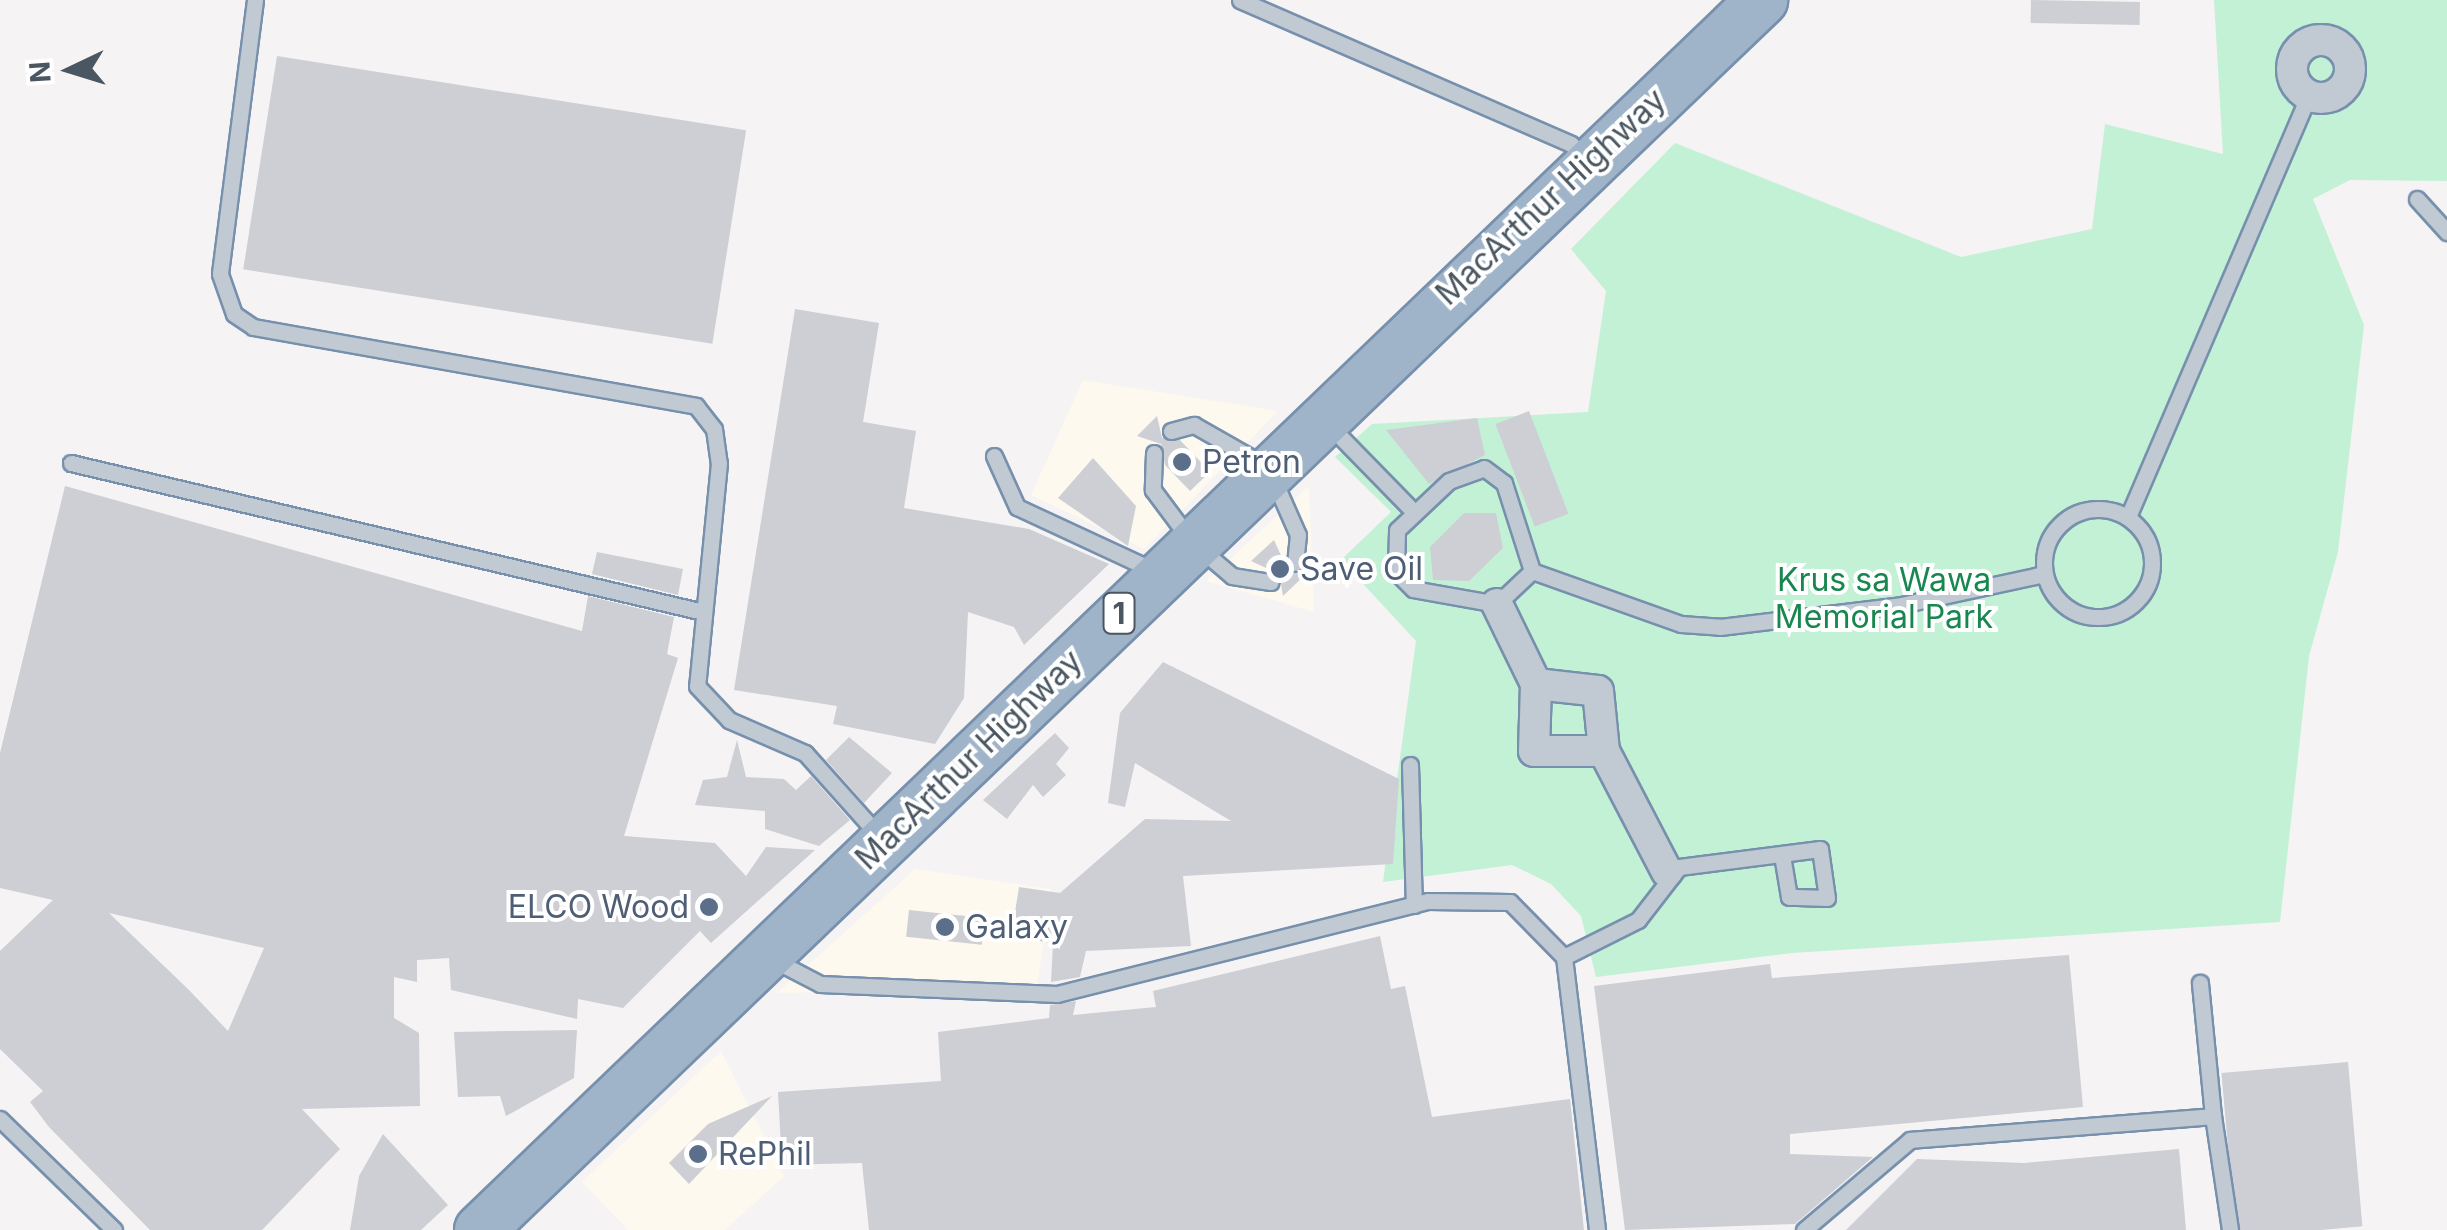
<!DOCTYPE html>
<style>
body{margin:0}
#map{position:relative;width:2447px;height:1230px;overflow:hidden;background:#f5f3f3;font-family:Inter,sans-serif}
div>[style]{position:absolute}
.commercial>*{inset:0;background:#fdf9ef}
.green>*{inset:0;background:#c3f1d5}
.building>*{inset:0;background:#cdcfd5;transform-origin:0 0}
.roads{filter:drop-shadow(2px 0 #7690ad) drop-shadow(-2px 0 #7690ad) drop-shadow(0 2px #7690ad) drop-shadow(0 -2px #7690ad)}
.service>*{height:15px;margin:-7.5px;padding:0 7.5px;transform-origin:7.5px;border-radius:7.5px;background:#c1cad2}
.service>.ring{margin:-7.5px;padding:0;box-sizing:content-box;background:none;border:15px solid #c1cad2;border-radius:50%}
.minor>*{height:30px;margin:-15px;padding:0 15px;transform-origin:15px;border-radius:15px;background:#c1cad2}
.minor>.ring{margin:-15px;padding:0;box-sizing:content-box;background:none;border:30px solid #c1cad2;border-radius:50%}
.trunk>*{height:50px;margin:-25px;padding:0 25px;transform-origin:25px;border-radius:25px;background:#9fb4c9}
.dots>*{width:28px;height:28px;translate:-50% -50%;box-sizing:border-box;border:5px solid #fff;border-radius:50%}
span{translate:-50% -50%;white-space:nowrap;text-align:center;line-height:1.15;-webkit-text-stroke:8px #fff;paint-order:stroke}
.shield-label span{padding:2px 8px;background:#fff;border:2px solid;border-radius:8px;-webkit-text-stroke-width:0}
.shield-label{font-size:30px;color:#4a5661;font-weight:700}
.street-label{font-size:32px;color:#4a5661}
.service-label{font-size:32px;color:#4e5e75}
.left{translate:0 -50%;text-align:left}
.right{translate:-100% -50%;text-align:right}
.park-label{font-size:32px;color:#17864f}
.north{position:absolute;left:20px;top:20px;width:100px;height:100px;-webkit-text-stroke:8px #fff;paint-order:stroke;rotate:266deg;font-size:28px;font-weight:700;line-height:40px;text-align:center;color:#4a5661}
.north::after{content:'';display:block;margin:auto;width:35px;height:45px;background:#4a5661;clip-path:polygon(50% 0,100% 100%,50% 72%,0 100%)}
</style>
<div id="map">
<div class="commercial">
<i style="clip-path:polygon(1083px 380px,1278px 411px,1144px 549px,1031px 495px)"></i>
<i style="clip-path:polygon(1309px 486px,1314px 612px,1206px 581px)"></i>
<i style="clip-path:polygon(915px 869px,1051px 889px,1037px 988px,777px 993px)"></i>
<i style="clip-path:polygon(721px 1051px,784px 1176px,725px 1230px,628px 1230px,582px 1182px)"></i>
</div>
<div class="green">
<i style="clip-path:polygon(2214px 0,2447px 0,2447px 181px,2350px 180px,2313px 199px,2364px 325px,2338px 552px,2309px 656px,2280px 922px,1792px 953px,1596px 977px,1581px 916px,1551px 884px,1512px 865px,1383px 882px,1416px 641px,1341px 560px,1391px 512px,1335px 457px,1372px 424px,1588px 412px,1606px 291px,1571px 249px,1675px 143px,1961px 257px,2092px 229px,2105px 124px,2223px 154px)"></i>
</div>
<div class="building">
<i style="left:2031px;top:0;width:109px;height:23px;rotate:1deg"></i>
<i style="left:277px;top:56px;width:475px;height:216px;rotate:9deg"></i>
<i style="clip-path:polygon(795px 309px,879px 323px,863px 422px,916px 431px,904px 508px,1029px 529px,1109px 564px,1024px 645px,1014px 627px,968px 612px,964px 698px,935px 744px,833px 724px,837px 706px,734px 690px)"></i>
<i style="left:1529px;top:411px;width:110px;height:36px;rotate:69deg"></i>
<i style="clip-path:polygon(1157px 416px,1162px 438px,1180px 440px,1210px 472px,1190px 491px,1165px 465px,1161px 444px,1137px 436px)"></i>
<i style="clip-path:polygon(1477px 418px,1485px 455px,1429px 484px,1386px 430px)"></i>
<i style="clip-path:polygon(1093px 458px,1136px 506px,1128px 546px,1058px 498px)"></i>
<i style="clip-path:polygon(evenodd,65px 486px,582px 631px,588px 596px,674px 617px,667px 654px,678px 658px,624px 836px,715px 843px,746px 876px,766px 847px,815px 850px,711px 943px,700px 931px,623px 1008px,578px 999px,577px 1019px,451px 990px,449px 958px,417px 960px,417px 982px,394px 977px,394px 1018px,419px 1033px,420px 1106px,302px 1109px,340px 1149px,262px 1230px,150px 1230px,49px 1127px,30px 1102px,43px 1091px,0 1049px,0 951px,53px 900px,0 888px,0 753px,65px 486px,109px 913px,264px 948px,228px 1031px,189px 990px,109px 913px)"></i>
<i style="clip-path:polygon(1464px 513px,1496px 513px,1503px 548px,1469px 581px,1433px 580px,1430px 547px)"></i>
<i style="clip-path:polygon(1274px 540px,1288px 571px,1305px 575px,1283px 596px,1279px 574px,1251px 561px)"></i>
<i style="clip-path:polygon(597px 552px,683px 569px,678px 595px,592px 574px)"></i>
<i style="clip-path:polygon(1163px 662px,1399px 779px,1393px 864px,1183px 876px,1191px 946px,1086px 951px,1080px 977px,1051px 982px,1053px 943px,1011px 937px,1019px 887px,1060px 893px,1145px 819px,1231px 821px,1135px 763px,1125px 807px,1108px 803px,1120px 713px)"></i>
<i style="clip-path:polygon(1055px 733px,1069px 748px,1056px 764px,1066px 775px,1043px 797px,1033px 785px,1007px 819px,983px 800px)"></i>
<i style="clip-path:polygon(849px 737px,892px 773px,864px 803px,826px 760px)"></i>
<i style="clip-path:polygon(737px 740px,746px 777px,784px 779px,796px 790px,811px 776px,850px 820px,819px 846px,765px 829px,765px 811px,695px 805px,703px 780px,727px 777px)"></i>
<i style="left:909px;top:910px;width:76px;height:27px;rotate:6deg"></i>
<i style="clip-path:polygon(1380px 936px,1391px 989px,1405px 986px,1432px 1117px,1570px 1099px,1584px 1230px,869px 1230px,862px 1163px,782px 1165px,778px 1092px,941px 1081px,938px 1032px,1049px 1018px,1050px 1005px,1076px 1001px,1073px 1015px,1156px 1007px,1153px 991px)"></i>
<i style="clip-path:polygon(2069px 955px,2083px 1107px,1790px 1134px,1790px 1154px,1873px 1157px,1795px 1224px,1625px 1230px,1594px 986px,1770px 964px,1772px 978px)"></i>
<i style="clip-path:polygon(577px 1030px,574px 1078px,506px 1116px,500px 1096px,458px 1097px,454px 1032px)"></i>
<i style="left:2348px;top:1062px;width:165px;height:127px;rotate:85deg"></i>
<i style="clip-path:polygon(772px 1096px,689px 1184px,669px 1163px,708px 1124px)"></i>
<i style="clip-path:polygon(383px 1134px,448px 1205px,421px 1230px,350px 1230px,359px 1176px)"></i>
<i style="clip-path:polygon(2179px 1149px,2186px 1230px,1846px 1230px,1917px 1159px,2024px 1163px)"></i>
</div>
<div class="roads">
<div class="service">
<i style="left:255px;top:0;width:276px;rotate:97.3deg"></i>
<i style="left:220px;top:274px;width:42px;rotate:70.7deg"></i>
<i style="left:234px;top:314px;width:23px;rotate:34deg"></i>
<i style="left:253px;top:327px;width:450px;rotate:10.1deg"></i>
<i style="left:696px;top:406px;width:29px;rotate:52deg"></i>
<i style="left:714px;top:429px;width:34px;rotate:82deg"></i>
<i style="left:719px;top:463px;width:224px;rotate:95.6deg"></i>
<i style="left:697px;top:686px;width:47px;rotate:46.7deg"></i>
<i style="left:729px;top:720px;width:83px;rotate:23.5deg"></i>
<i style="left:805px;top:753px;width:114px;rotate:48.2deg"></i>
<i style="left:1240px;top:0;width:361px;rotate:23.5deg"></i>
<i style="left:1571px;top:144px;width:21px;rotate:47deg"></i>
<i style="left:2417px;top:199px;width:45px;rotate:47.7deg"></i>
<i style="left:1328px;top:424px;width:122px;rotate:45.7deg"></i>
<i style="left:1171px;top:431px;width:24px;rotate:-15deg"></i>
<i style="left:1194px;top:425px;width:85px;rotate:29.6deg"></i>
<i style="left:1268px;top:467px;width:74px;rotate:66.2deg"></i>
<i style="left:1298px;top:535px;width:28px;rotate:96deg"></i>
<i style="left:1154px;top:453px;width:37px;rotate:92deg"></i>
<i style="left:1153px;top:490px;width:64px;rotate:53.3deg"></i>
<i style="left:1191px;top:541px;width:54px;rotate:40.5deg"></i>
<i style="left:1232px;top:576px;width:39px;rotate:9deg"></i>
<i style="left:994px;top:456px;width:56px;rotate:65.7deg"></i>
<i style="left:1017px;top:507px;width:154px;rotate:24.9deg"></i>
<i style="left:71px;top:463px;width:645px;rotate:13.26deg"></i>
<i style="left:1484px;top:468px;width:25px;rotate:37deg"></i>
<i style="left:1504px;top:483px;width:92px;rotate:72.3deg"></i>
<i style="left:1532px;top:571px;width:48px;rotate:136.7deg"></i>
<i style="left:1497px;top:604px;width:85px;rotate:-169.9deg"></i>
<i style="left:1413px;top:589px;width:24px;rotate:-135deg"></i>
<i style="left:1396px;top:572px;width:42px;rotate:-88.6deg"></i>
<i style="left:1397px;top:530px;width:71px;rotate:-43.3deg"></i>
<i style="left:1449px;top:481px;width:37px;rotate:-20deg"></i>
<i class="ring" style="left:2044px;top:509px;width:93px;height:93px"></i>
<i style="left:2128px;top:517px;width:459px;rotate:-66.8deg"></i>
<i style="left:1532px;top:571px;width:158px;rotate:19.6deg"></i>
<i style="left:1681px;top:624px;width:39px;rotate:4deg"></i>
<i style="left:1720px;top:627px;width:182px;rotate:-6.9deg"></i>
<i style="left:1901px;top:605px;width:146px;rotate:-12.2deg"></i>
<i style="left:1410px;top:765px;width:140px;rotate:88.4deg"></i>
<i style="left:1564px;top:957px;width:83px;rotate:-26.6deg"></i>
<i style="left:1638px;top:920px;width:67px;rotate:-52.3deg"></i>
<i style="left:1679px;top:867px;width:142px;rotate:-7.3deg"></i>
<i style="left:1820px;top:849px;width:49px;rotate:81.9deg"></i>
<i style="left:1827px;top:898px;width:38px;rotate:-178deg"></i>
<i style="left:1789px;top:897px;width:43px;rotate:-99.5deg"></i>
<i style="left:772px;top:959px;width:54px;rotate:27.5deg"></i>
<i style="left:820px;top:984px;width:237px;rotate:2.4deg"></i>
<i style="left:1057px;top:994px;width:382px;rotate:-14.1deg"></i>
<i style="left:1428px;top:901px;width:82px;rotate:0.7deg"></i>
<i style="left:1510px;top:902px;width:77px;rotate:45.5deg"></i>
<i style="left:1564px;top:957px;width:275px;rotate:83.1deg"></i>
<i style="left:2213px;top:1116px;width:115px;rotate:81.5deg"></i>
<i style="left:0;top:1119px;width:159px;rotate:44.2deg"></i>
<i style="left:1804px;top:1230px;width:139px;rotate:-40.3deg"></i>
<i style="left:1910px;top:1140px;width:304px;rotate:-4.5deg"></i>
<i style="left:2213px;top:1116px;width:134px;rotate:-95.6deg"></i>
</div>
<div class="minor">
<i class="ring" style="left:2292px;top:40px;width:28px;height:28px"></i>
<i style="left:1497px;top:604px;width:89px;rotate:64deg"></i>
<i style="left:1536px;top:684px;width:67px;rotate:91.7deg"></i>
<i style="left:1534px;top:751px;width:70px"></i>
<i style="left:1536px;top:684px;width:62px;rotate:6.4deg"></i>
<i style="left:1598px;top:691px;width:60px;rotate:84.3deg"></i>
<i style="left:1604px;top:751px;width:136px;rotate:62.5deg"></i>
</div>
<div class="trunk">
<i style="left:480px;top:1230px;width:1777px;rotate:-43.81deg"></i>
</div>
</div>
<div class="dots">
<i style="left:1182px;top:462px;background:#5c6f8a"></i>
<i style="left:1280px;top:569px;background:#5c6f8a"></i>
<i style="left:709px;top:907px;background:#5c6f8a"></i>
<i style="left:945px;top:927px;background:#5c6f8a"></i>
<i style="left:698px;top:1154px;background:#5c6f8a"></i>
</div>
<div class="shield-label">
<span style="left:1119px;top:613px">1</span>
</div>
<div class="street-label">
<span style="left:1551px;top:197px;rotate:-43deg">MacArthur Highway</span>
<span style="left:969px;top:760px;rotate:-44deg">MacArthur Highway</span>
</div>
<div class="service-label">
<span class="left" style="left:1202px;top:462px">Petron</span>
<span class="left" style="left:1300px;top:569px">Save Oil</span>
<span class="right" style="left:689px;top:907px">ELCO Wood</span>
<span class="left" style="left:965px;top:927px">Galaxy</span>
<span class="left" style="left:718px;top:1154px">RePhil</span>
</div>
<div class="park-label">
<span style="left:1884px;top:599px">Krus sa Wawa<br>Memorial Park</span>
</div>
<div class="north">N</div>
</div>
